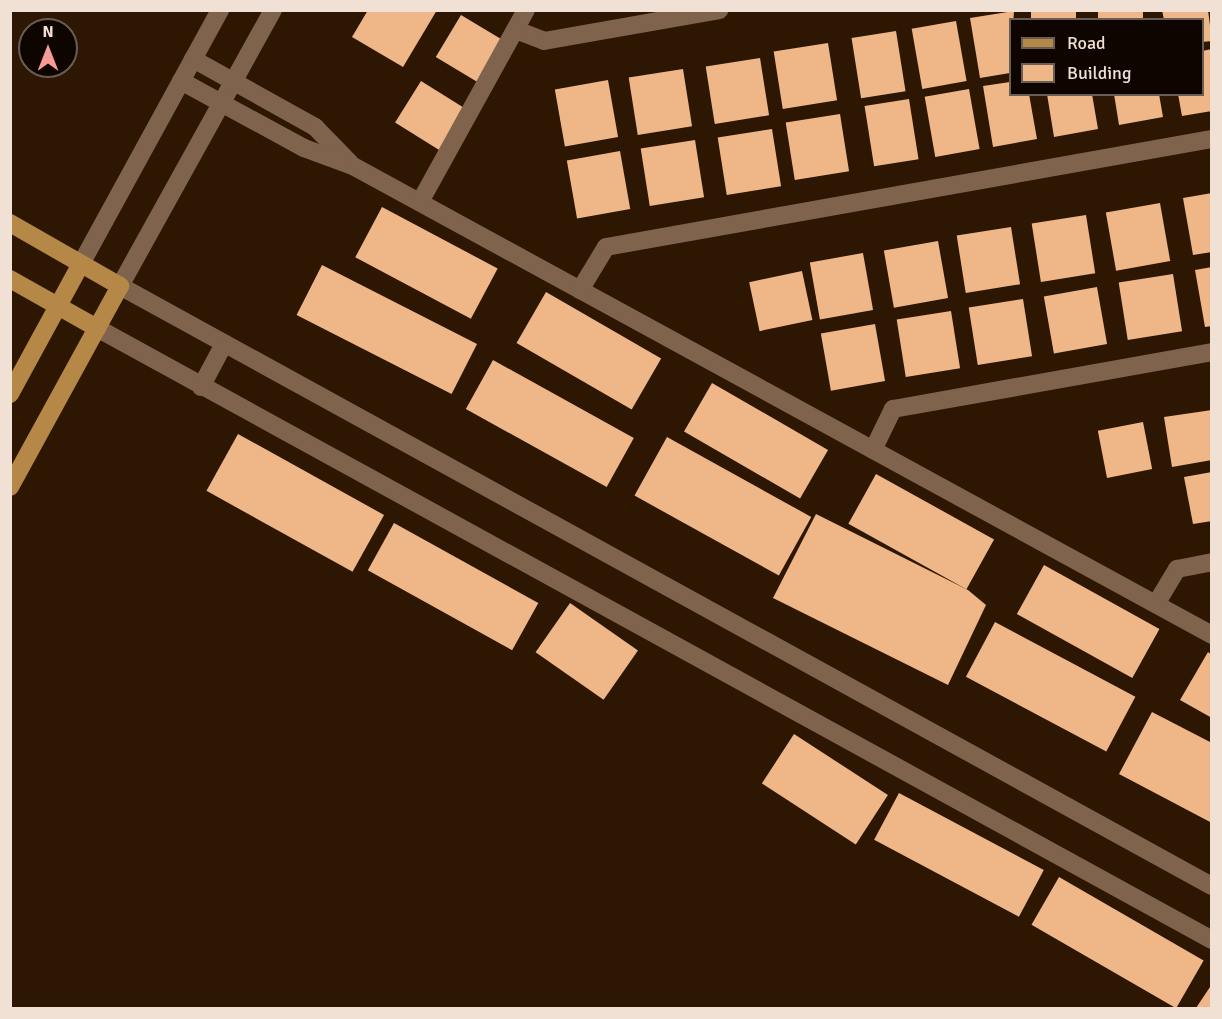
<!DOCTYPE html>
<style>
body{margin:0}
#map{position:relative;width:1222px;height:1019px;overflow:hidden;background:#2d1602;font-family:Signika,sans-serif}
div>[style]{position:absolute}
.building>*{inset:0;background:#efb788;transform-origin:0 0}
.minor>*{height:18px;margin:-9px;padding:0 9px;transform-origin:9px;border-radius:9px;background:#80634c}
.major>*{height:18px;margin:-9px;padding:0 9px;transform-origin:9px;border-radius:9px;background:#b58847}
span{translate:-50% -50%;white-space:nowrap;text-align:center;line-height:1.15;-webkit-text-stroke:6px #0e0501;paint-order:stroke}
.frame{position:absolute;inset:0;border:12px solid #f1e1d4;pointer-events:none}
.legend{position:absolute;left:1009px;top:18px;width:195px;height:78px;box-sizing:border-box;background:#0e0501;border:2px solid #695d55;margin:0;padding:8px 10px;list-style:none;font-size:18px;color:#f1e1d4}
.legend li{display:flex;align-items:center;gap:12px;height:30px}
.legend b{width:30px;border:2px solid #695d55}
.north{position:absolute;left:18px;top:18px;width:60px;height:60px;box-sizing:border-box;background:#0e0501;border:2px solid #695d55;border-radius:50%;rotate:0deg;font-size:16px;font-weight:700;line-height:24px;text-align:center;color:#f1e1d4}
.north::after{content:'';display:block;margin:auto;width:21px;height:27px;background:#f59c96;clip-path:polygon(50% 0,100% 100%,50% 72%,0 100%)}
</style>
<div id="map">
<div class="building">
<i style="clip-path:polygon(368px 10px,437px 10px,403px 67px,352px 37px)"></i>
<i style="left:1031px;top:10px;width:45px;height:10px"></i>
<i style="left:1098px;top:10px;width:45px;height:10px"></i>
<i style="clip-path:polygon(1162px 10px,1208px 10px,1212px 41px,1202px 42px,1202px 20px,1164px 20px)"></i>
<i style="clip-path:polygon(1014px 11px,1010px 73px,980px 78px,970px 18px)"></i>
<i style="left:461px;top:15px;width:52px;height:49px;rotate:31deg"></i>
<i style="left:956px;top:21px;width:61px;height:45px;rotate:80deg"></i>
<i style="left:896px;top:31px;width:61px;height:45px;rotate:81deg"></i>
<i style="left:828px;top:43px;width:58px;height:55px;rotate:81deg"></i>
<i style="clip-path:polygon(1212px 49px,1212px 111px,1182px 116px,1178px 94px,1202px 94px,1202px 51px)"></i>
<i style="left:760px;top:58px;width:58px;height:55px;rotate:81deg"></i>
<i style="left:683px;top:69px;width:58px;height:55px;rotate:81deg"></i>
<i style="left:608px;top:80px;width:58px;height:54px;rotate:80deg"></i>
<i style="left:421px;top:81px;width:52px;height:49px;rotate:32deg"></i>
<i style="clip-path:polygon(1010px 82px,1010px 94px,1029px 94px,1037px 139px,993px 147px,983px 86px)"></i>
<i style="left:969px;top:89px;width:61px;height:45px;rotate:80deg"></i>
<i style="clip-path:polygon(1047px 94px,1092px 94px,1098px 129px,1054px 137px)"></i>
<i style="clip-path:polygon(1114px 94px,1159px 94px,1163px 117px,1119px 125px)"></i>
<i style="left:909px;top:99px;width:61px;height:45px;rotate:81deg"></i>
<i style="left:840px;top:114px;width:58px;height:55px;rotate:81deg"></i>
<i style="left:772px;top:129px;width:58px;height:55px;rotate:81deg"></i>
<i style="left:695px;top:140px;width:58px;height:55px;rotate:81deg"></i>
<i style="left:620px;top:151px;width:59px;height:54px;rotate:80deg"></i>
<i style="clip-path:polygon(1212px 193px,1212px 252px,1193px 255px,1183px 198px)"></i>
<i style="left:1160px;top:203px;width:59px;height:55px;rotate:80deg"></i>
<i style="left:382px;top:207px;width:131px;height:57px;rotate:28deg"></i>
<i style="left:1086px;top:215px;width:59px;height:55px;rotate:81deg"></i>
<i style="left:1011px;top:227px;width:58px;height:55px;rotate:81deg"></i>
<i style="left:938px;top:241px;width:58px;height:55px;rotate:80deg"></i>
<i style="left:863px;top:253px;width:58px;height:54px;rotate:80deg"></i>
<i style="left:322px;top:265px;width:174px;height:56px;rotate:27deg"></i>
<i style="clip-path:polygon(1212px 267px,1212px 326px,1205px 327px,1195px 270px)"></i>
<i style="left:802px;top:271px;width:50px;height:54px;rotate:78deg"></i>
<i style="left:1173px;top:274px;width:58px;height:55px;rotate:81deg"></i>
<i style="left:1097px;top:287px;width:58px;height:54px;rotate:80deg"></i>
<i style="left:546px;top:292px;width:133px;height:59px;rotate:30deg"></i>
<i style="left:1023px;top:299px;width:58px;height:55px;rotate:81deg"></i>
<i style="left:951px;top:311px;width:58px;height:55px;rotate:81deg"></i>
<i style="left:875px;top:324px;width:58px;height:55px;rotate:80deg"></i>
<i style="left:493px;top:360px;width:161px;height:56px;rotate:29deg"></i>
<i style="left:712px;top:383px;width:134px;height:56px;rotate:30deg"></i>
<i style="clip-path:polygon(1212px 410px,1212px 460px,1172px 467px,1164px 417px)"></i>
<i style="left:1143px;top:422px;width:48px;height:46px;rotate:79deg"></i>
<i style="left:238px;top:434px;width:167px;height:65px;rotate:29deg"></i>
<i style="left:667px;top:437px;width:165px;height:67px;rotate:29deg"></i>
<i style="clip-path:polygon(1212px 472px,1212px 521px,1193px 524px,1184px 477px)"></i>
<i style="left:876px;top:474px;width:135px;height:57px;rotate:29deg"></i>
<i style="clip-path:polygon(816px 514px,968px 590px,986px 605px,948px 685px,773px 598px)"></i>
<i style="left:394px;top:523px;width:165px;height:54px;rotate:29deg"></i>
<i style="left:1044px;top:565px;width:132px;height:56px;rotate:29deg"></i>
<i style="left:570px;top:603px;width:83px;height:60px;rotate:35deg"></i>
<i style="left:995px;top:622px;width:159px;height:62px;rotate:28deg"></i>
<i style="clip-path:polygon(1208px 652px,1212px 655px,1212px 718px,1180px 700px)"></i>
<i style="clip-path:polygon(1152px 712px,1212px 743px,1212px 823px,1119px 774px)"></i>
<i style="left:794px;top:734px;width:112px;height:59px;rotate:33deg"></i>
<i style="left:899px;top:793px;width:164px;height:53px;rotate:28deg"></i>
<i style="left:1059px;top:877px;width:167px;height:55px;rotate:30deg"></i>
<i style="clip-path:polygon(1212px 984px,1212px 1008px,1196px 1008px)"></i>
</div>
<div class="minor">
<i style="left:273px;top:10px;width:316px;rotate:119deg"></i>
<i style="left:120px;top:286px;width:1246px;rotate:28.79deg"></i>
<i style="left:516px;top:30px;width:30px;rotate:21deg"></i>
<i style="left:544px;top:41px;width:178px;rotate:-10deg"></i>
<i style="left:193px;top:59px;width:140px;rotate:29.1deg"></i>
<i style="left:315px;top:127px;width:50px;rotate:45.8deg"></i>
<i style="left:181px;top:81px;width:140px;rotate:28.6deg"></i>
<i style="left:304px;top:148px;width:52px;rotate:20.2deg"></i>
<i style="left:353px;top:166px;width:979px;rotate:28.63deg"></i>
<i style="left:420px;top:202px;width:219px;rotate:-61.1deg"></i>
<i style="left:81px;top:264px;width:290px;rotate:-61.3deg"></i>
<i style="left:580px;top:290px;width:50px;rotate:-58.8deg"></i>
<i style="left:606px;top:247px;width:616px;rotate:-10.11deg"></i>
<i style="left:97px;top:328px;width:1272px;rotate:28.76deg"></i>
<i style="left:201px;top:387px;width:49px;rotate:-61.9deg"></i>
<i style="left:873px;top:450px;width:46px;rotate:-64deg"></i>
<i style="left:893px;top:409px;width:324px;rotate:-10.1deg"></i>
<i style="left:1156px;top:604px;width:41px;rotate:-59deg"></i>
<i style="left:1177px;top:569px;width:36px;rotate:-11deg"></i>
</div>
<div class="major">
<i style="left:10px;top:223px;width:127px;rotate:29.8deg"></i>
<i style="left:120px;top:286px;width:229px;rotate:118.7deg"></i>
<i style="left:10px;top:279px;width:100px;rotate:29.4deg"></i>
<i style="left:10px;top:394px;width:148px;rotate:-61.4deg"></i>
</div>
<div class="frame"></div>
<ul class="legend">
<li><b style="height:8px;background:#b58847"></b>Road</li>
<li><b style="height:16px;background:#efb788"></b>Building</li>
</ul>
<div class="north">N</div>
</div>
